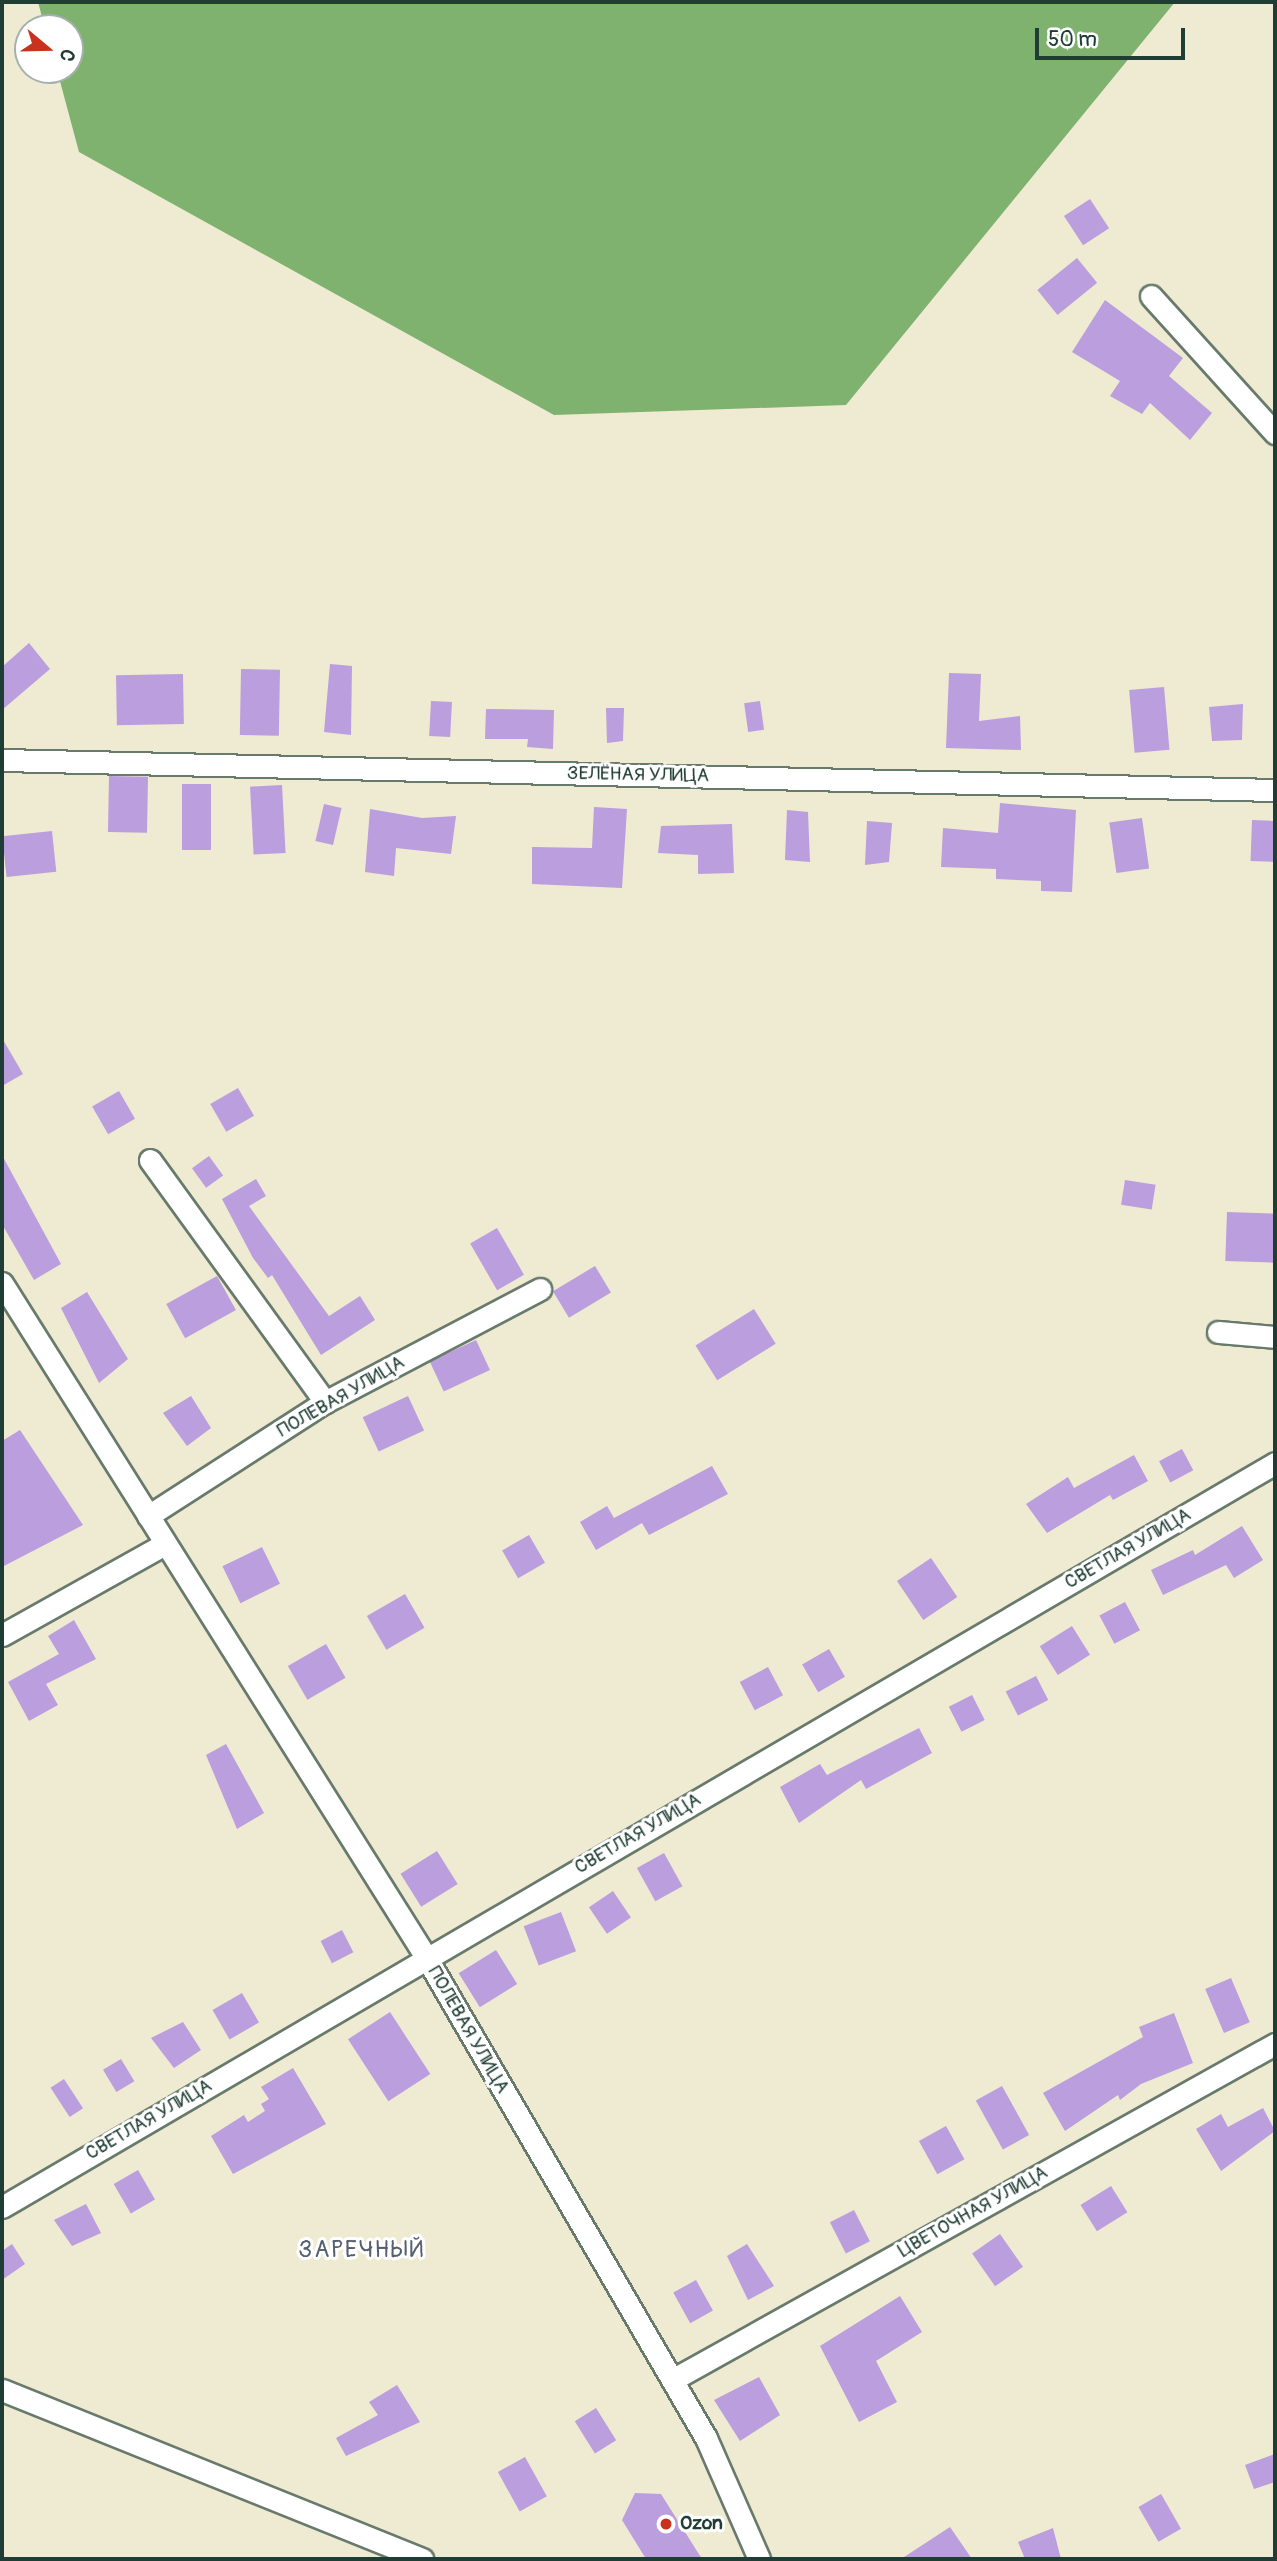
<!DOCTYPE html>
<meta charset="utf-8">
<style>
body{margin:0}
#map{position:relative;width:1277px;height:2561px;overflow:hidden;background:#efead2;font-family:Pangolin,sans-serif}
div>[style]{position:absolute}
.forest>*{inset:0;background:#7eb26e}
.building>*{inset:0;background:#ba9edd;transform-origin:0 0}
.roads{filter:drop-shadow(2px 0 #687a6b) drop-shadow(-2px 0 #687a6b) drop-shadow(0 2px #687a6b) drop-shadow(0 -2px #687a6b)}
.street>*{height:21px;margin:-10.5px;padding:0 10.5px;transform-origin:10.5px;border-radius:10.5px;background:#fff}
.dots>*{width:19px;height:19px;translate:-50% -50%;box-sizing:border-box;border:4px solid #fff;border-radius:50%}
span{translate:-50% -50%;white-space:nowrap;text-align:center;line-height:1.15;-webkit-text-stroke:6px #fff;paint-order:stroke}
.street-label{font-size:19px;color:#1f3d34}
.poi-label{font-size:19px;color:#1f3d34;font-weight:700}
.left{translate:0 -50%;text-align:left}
.quarter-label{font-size:23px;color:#555f6f;letter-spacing:2px}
.frame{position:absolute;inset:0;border:4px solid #1f3d34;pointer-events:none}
.north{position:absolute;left:14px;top:14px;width:70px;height:70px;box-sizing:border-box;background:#fff;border:2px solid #a5b1ae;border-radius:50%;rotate:109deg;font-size:19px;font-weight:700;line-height:28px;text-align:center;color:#1f3d34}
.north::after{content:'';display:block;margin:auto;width:24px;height:32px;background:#c8321e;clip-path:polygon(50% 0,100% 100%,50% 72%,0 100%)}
.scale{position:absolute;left:1035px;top:28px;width:150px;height:32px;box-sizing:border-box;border:4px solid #1f3d34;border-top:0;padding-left:9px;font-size:21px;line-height:24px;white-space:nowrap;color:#1f3d34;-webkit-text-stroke:5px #fff;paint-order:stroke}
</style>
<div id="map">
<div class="forest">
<i style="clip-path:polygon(38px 2px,1175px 2px,846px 405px,554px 415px,79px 152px,57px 70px,70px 70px,70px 28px,45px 28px)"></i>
</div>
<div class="building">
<i style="left:1090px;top:199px;width:35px;height:31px;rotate:57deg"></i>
<i style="left:1077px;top:258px;width:32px;height:51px;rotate:51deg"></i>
<i style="clip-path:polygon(1105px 300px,1183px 358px,1169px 376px,1212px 413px,1190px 440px,1150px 403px,1142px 414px,1110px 396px,1120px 381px,1072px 352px)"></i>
<i style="clip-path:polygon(29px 643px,50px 669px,2px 710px,2px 667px)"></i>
<i style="clip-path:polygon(330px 664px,352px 666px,351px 735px,324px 732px)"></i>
<i style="left:241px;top:669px;width:39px;height:66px;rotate:1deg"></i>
<i style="clip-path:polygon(949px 673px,981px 674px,979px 721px,1020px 716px,1021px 750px,946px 748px)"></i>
<i style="left:183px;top:674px;width:50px;height:67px;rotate:89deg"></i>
<i style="left:1164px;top:687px;width:63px;height:35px;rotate:85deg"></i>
<i style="left:431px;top:701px;width:21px;height:35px;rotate:3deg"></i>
<i style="left:760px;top:701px;width:29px;height:16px;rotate:82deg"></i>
<i style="clip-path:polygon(1243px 704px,1242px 740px,1212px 741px,1209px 707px)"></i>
<i style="clip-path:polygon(606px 708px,624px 708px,623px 741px,607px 743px)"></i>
<i style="clip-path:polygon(486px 709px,554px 710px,553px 749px,527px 747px,528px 739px,485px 739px)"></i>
<i style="left:109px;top:776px;width:39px;height:56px;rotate:1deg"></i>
<i style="left:182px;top:784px;width:29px;height:66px"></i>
<i style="left:282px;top:785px;width:68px;height:32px;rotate:87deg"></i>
<i style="clip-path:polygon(1000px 803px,1076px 810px,1072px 892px,1041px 891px,1041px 881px,996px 879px,996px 869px,941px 867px,943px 828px,998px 833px)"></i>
<i style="left:324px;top:804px;width:18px;height:38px;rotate:13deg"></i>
<i style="clip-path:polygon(594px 807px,627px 809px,622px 888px,532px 884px,532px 847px,592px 848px)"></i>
<i style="clip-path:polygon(370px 809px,422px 818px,456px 816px,451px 854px,396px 848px,394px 876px,365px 872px)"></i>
<i style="clip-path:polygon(787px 810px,808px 812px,810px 862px,785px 860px)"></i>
<i style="left:1142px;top:818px;width:51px;height:33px;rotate:82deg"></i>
<i style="left:1252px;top:820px;width:23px;height:41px;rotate:2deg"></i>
<i style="clip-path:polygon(867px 821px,892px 823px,889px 862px,865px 865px)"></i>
<i style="clip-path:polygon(732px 824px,734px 873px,698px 874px,698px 855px,658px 853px,661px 826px)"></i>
<i style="left:52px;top:831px;width:41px;height:50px;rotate:84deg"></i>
<i style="clip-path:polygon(2px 1038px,23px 1074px,2px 1086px)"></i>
<i style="left:238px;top:1088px;width:32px;height:32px;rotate:60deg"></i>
<i style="left:119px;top:1091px;width:32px;height:31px;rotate:60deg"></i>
<i style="clip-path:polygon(2px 1155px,61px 1264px,34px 1280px,2px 1224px)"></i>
<i style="left:209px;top:1156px;width:24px;height:21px;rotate:54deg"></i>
<i style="clip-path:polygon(256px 1179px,266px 1196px,249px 1206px,329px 1316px,360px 1296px,375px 1320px,321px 1355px,272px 1275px,268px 1278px,253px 1258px,222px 1199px)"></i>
<i style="left:1125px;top:1180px;width:31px;height:25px;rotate:9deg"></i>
<i style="left:1227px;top:1212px;width:48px;height:49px;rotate:2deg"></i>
<i style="left:497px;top:1228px;width:54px;height:31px;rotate:60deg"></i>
<i style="left:595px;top:1266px;width:31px;height:49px;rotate:59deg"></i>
<i style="left:217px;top:1276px;width:39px;height:58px;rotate:61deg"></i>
<i style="clip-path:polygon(87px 1292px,128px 1359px,99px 1383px,61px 1308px)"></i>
<i style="left:754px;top:1309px;width:41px;height:69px;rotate:58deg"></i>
<i style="left:476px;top:1340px;width:33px;height:51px;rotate:65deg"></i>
<i style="clip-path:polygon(191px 1396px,211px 1428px,187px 1446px,163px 1413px)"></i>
<i style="left:408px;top:1396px;width:38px;height:50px;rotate:65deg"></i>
<i style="clip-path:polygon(20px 1430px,83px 1525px,2px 1567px,2px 1441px)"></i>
<i style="left:1182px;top:1449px;width:24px;height:26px;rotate:62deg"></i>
<i style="clip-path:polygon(1134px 1455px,1148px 1481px,1113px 1500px,1110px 1495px,1047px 1533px,1026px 1504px,1068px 1477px,1074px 1488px)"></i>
<i style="clip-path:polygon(712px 1466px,728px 1494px,649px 1535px,642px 1523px,596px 1550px,580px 1522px,607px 1506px,614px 1518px)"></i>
<i style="clip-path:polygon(1242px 1526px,1263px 1560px,1234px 1578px,1226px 1565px,1163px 1595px,1151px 1570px,1193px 1550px,1195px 1555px)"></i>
<i style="left:529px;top:1535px;width:32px;height:31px;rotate:60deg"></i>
<i style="left:262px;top:1547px;width:41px;height:44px;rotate:64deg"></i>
<i style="left:931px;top:1558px;width:47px;height:41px;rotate:56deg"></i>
<i style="left:405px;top:1594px;width:39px;height:44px;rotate:60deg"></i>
<i style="left:1125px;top:1602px;width:32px;height:29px;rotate:62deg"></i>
<i style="clip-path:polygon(74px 1620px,96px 1659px,46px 1684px,58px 1705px,29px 1721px,8px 1682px,59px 1654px,48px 1636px)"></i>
<i style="left:1072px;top:1626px;width:34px;height:38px;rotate:58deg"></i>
<i style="left:326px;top:1644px;width:39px;height:44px;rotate:60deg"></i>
<i style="left:829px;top:1649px;width:32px;height:31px;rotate:60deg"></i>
<i style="left:768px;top:1667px;width:32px;height:32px;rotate:62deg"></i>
<i style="left:1036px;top:1676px;width:27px;height:34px;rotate:63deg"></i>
<i style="left:972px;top:1695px;width:28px;height:26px;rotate:63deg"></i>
<i style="clip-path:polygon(919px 1728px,932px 1753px,866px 1789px,861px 1780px,799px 1823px,780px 1787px,820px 1764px,827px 1775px)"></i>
<i style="clip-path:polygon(226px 1744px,264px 1813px,237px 1829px,206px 1755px)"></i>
<i style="left:437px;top:1851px;width:39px;height:43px;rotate:58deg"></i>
<i style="left:664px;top:1853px;width:38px;height:31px;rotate:61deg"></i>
<i style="left:613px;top:1891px;width:32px;height:29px;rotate:56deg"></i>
<i style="left:561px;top:1912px;width:42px;height:40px;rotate:69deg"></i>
<i style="left:342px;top:1930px;width:25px;height:24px;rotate:63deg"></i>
<i style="left:496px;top:1950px;width:40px;height:44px;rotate:58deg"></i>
<i style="left:1231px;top:1978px;width:48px;height:28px;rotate:67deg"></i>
<i style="left:242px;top:1993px;width:34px;height:34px;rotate:60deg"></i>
<i style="left:390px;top:2012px;width:74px;height:50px;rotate:57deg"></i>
<i style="clip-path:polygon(1174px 2013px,1193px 2063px,1141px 2084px,1120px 2100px,1118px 2095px,1065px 2131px,1043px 2093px,1143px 2037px,1139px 2027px)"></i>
<i style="clip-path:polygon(183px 2022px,201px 2050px,174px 2068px,151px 2038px)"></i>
<i style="left:121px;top:2059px;width:26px;height:21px;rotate:59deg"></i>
<i style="clip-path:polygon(293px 2068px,326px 2124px,233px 2174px,211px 2136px,244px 2115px,248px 2122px,265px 2111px,261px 2104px,269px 2099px,261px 2087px)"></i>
<i style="left:64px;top:2079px;width:35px;height:16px;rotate:57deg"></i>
<i style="left:1002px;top:2086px;width:56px;height:30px;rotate:61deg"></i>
<i style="clip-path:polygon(1263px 2108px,1275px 2131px,1221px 2171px,1196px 2129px,1221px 2114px,1228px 2127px)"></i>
<i style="left:946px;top:2126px;width:38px;height:31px;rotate:61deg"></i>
<i style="left:138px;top:2170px;width:34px;height:28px;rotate:60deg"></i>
<i style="left:1111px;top:2186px;width:31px;height:36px;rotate:58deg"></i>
<i style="clip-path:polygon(86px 2204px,101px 2233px,72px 2246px,54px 2220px)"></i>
<i style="left:854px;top:2210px;width:35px;height:27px;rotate:63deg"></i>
<i style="left:1000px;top:2234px;width:40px;height:34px;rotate:55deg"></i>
<i style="clip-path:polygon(12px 2244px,25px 2264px,2px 2280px,2px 2251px)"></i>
<i style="clip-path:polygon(747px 2244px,774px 2286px,748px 2300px,727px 2256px)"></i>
<i style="left:696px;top:2280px;width:35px;height:26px;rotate:61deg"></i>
<i style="clip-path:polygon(900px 2296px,922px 2332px,876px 2361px,897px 2402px,859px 2422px,820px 2346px)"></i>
<i style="clip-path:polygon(759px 2377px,780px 2415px,740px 2441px,714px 2400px)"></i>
<i style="clip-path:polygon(397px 2385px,420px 2422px,346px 2456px,336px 2438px,378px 2415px,369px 2402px)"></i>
<i style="left:596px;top:2408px;width:38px;height:25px;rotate:58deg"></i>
<i style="clip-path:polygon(1275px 2454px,1275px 2482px,1254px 2489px,1245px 2465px)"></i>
<i style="left:525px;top:2457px;width:45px;height:31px;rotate:61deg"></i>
<i style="clip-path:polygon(635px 2493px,661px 2494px,702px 2559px,646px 2559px,622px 2520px)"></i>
<i style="left:1161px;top:2494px;width:40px;height:26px;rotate:60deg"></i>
<i style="clip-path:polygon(950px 2527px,972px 2559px,901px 2559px)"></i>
<i style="clip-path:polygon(1053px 2528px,1061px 2559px,1025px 2559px,1018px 2542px)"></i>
</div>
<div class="roads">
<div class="street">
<i style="left:1151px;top:296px;width:185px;rotate:47.9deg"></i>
<i style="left:2px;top:760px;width:1273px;rotate:1.35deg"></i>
<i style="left:150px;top:1160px;width:299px;rotate:54.1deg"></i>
<i style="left:2px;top:1283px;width:796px;rotate:57.83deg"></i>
<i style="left:426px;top:1957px;width:557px;rotate:59.8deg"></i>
<i style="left:706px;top:2438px;width:132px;rotate:66.3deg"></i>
<i style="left:1218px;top:1332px;width:57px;rotate:5deg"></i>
<i style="left:148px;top:1516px;width:211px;rotate:-32.8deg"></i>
<i style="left:325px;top:1402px;width:243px;rotate:-27.7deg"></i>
<i style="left:2px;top:1635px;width:187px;rotate:-29.2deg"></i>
<i style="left:2px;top:2207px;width:1474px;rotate:-30.3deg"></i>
<i style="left:672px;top:2380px;width:690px;rotate:-29.13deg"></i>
<i style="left:2px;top:2390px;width:453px;rotate:21.9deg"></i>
</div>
</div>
<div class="dots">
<i style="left:666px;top:2524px;background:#c8321e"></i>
</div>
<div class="street-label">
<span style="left:638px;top:775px;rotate:1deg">ЗЕЛЁНАЯ УЛИЦА</span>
<span style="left:341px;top:1397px;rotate:-30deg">ПОЛЕВАЯ УЛИЦА</span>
<span style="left:1128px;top:1549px;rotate:-30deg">СВЕТЛАЯ УЛИЦА</span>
<span style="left:638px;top:1834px;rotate:-30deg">СВЕТЛАЯ УЛИЦА</span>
<span style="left:468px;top:2030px;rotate:60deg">ПОЛЕВАЯ УЛИЦА</span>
<span style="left:149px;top:2120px;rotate:-30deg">СВЕТЛАЯ УЛИЦА</span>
<span style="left:973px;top:2212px;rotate:-29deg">ЦВЕТОЧНАЯ УЛИЦА</span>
</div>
<div class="poi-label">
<span class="left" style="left:680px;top:2524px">Ozon</span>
</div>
<div class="quarter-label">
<span style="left:362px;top:2250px">ЗАРЕЧНЫЙ</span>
</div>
<div class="frame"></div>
<div class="north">С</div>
<div class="scale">50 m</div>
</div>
